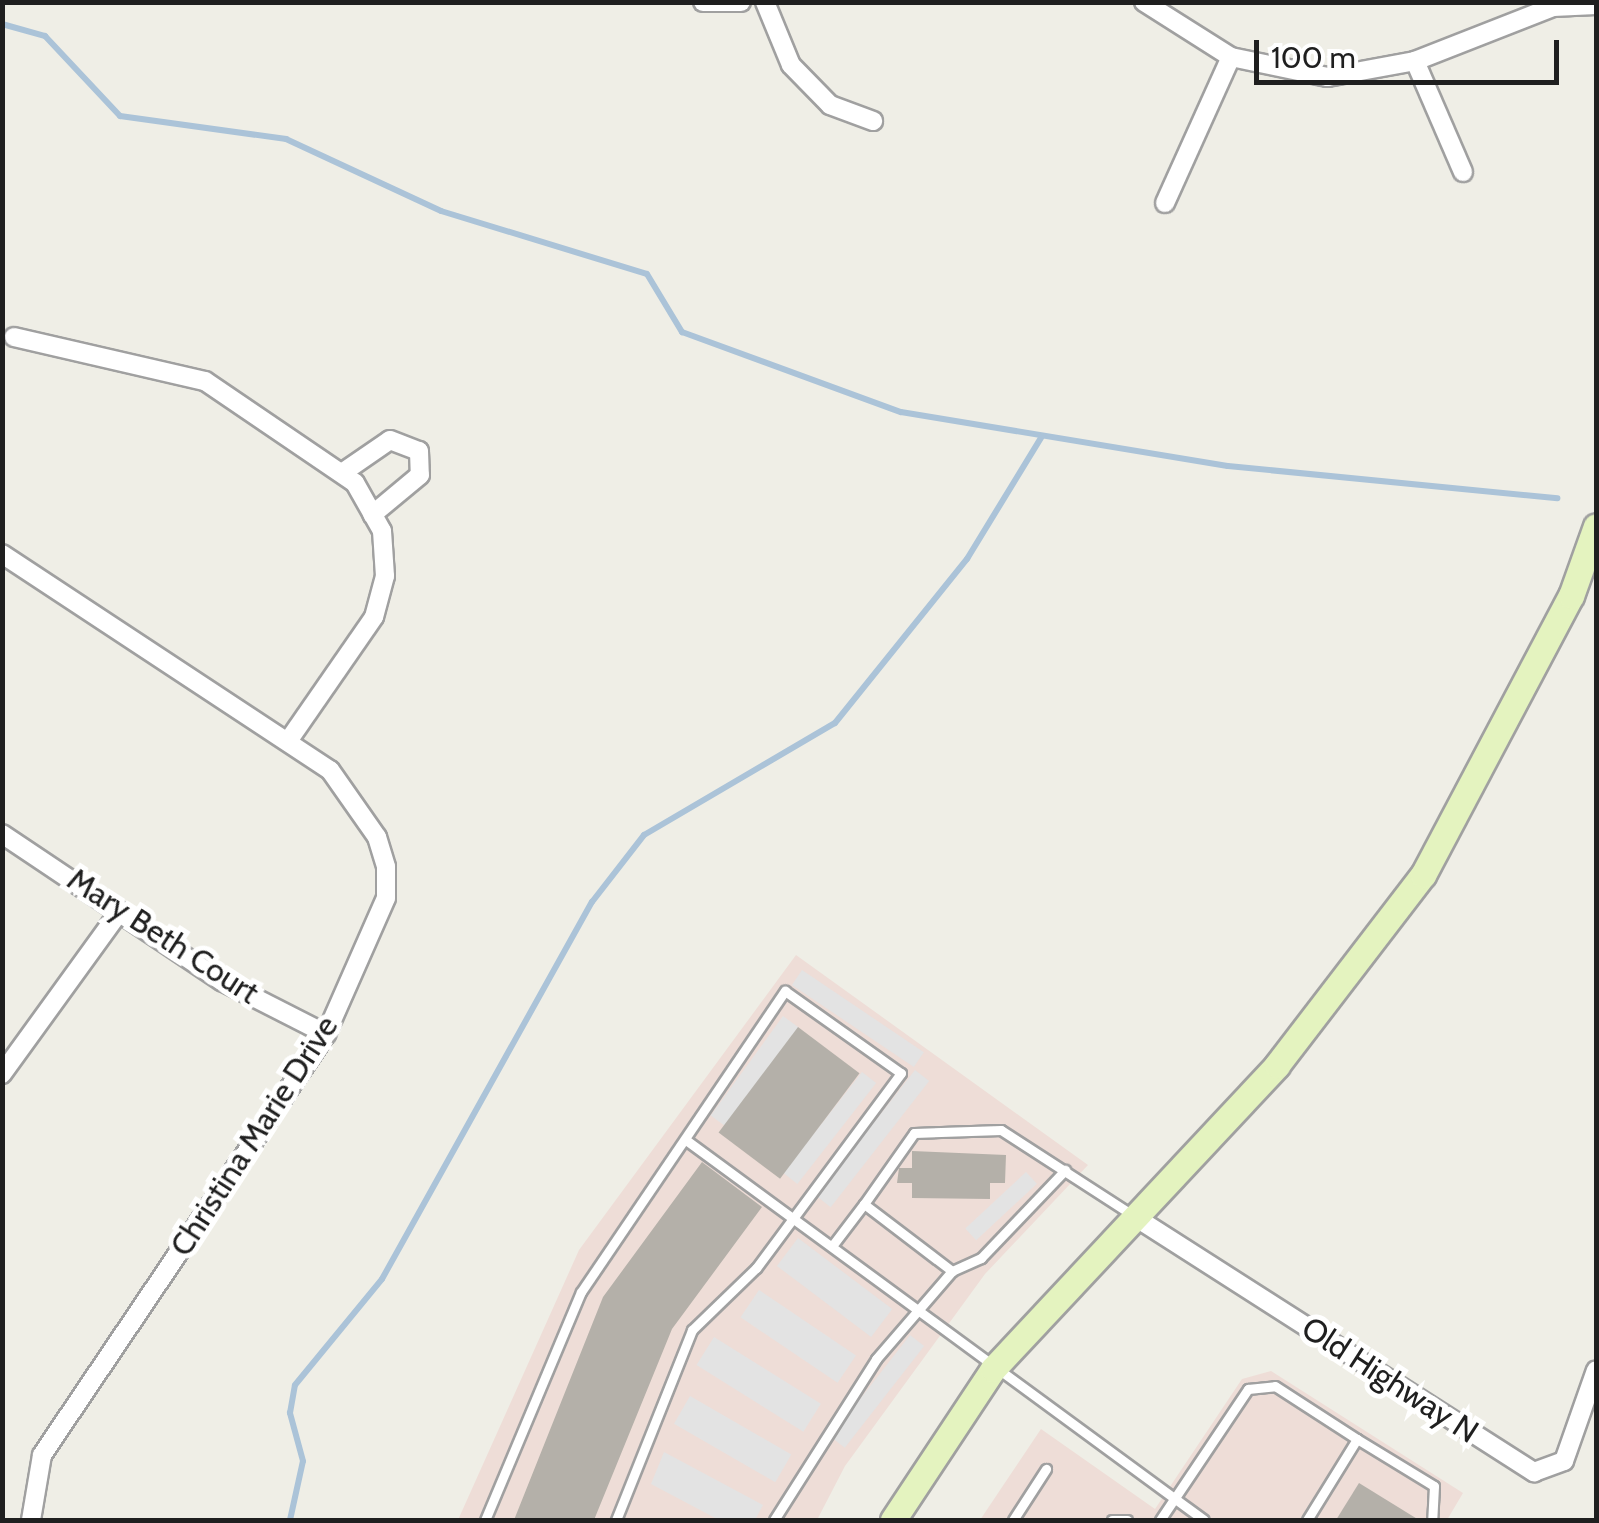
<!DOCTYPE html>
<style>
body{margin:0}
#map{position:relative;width:1599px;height:1523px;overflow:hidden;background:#efeee6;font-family:Cabin,sans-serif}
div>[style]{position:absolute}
.commercial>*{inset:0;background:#eeddd7}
.parking>*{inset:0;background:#e3e3e3;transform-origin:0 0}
.stream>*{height:6px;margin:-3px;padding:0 3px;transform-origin:3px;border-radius:3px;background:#abc3d8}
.building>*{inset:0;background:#b4b0a9;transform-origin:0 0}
.roads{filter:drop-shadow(2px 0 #a0a0a0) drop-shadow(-2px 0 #a0a0a0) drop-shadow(0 2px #a0a0a0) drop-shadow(0 -2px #a0a0a0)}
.service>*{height:9px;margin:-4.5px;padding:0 4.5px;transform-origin:4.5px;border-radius:4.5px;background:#fff}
.minor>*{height:18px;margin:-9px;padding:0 9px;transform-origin:9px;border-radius:9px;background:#fff}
.secondary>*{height:25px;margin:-12.5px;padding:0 12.5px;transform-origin:12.5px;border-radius:12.5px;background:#e4f3bf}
span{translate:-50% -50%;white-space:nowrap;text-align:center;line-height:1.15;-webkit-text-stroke:10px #fff;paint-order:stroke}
.street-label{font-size:32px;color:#1f1f1f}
.frame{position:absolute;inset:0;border:5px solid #1f1f1f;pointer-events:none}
.scale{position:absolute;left:1254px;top:40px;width:305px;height:45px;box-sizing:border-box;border:5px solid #1f1f1f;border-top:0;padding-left:12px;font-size:30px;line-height:35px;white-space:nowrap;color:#1f1f1f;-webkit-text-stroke:8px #fff;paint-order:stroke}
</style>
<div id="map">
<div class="commercial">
<i style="clip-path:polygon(796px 955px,1088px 1165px,985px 1274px,845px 1466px,817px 1520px,458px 1520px,579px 1250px)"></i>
<i style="clip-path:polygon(1271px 1371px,1463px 1493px,1447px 1520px,980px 1520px,1041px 1429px,1155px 1509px,1242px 1379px)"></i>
</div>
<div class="parking">
<i style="left:802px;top:970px;width:147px;height:18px;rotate:34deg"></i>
<i style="left:783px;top:1016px;width:19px;height:123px;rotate:36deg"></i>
<i style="left:915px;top:1070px;width:18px;height:160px;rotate:38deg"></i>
<i style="left:862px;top:1072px;width:18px;height:128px;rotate:38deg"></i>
<i style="left:1026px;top:1172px;width:16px;height:83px;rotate:47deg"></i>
<i style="left:798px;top:1238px;width:118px;height:35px;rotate:37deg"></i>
<i style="left:759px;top:1290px;width:117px;height:33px;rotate:34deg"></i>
<i style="left:910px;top:1335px;width:18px;height:129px;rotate:38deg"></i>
<i style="left:714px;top:1337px;width:126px;height:33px;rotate:32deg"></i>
<i style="left:690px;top:1396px;width:117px;height:32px;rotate:30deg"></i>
<i style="clip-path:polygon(664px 1452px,763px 1505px,755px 1520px,719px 1520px,651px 1484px)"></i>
</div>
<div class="stream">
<i style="left:2px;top:24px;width:45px;rotate:15.6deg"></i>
<i style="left:45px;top:36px;width:110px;rotate:46.8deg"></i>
<i style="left:120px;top:116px;width:168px;rotate:7.9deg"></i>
<i style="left:286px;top:139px;width:171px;rotate:24.9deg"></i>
<i style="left:441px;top:211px;width:215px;rotate:17deg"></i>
<i style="left:647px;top:274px;width:68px;rotate:58.9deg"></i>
<i style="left:682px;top:332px;width:233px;rotate:20.1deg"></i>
<i style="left:901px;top:412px;width:331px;rotate:9.4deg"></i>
<i style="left:1228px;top:466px;width:331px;rotate:5.6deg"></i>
<i style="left:290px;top:1520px;width:60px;rotate:-77.6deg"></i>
<i style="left:303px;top:1461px;width:50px;rotate:-105.2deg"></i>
<i style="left:290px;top:1413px;width:28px;rotate:-80deg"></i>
<i style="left:295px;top:1385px;width:137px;rotate:-50.6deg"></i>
<i style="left:382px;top:1279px;width:432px;rotate:-60.9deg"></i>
<i style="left:592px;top:902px;width:85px;rotate:-52.2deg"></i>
<i style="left:644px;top:835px;width:221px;rotate:-30.4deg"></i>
<i style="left:835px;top:723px;width:211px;rotate:-51.2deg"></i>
<i style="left:967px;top:559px;width:144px;rotate:-58.6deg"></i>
</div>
<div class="building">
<i style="left:798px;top:1027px;width:77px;height:132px;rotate:37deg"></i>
<i style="clip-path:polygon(912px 1151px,1006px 1155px,1005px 1183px,990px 1183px,990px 1199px,912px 1198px,912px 1183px,897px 1183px,899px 1168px,912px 1168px)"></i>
<i style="clip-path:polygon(702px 1162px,762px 1207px,672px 1329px,594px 1520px,514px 1520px,603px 1297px)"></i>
<i style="clip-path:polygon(1359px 1483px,1419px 1520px,1336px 1520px)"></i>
</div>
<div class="roads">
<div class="service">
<i style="left:686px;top:1140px;width:642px;rotate:36.26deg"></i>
<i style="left:864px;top:1204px;width:87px;rotate:-54.8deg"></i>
<i style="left:914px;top:1133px;width:87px;rotate:-2deg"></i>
<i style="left:1001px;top:1130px;width:158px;rotate:32.9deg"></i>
<i style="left:832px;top:1246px;width:53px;rotate:-52.7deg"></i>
<i style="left:864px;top:1204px;width:111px;rotate:37.3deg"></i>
<i style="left:1357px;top:1439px;width:90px;rotate:31.4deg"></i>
<i style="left:1434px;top:1486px;width:34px;rotate:93deg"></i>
<i style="left:485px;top:1520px;width:247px;rotate:-67.2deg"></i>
<i style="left:581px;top:1292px;width:364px;rotate:-55.9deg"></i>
<i style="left:785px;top:991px;width:142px;rotate:35.3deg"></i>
<i style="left:901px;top:1073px;width:243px;rotate:126.6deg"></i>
<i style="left:756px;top:1268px;width:89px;rotate:135.9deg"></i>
<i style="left:692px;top:1330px;width:205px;rotate:111.8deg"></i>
<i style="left:774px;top:1520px;width:191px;rotate:-57.6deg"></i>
<i style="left:876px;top:1359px;width:116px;rotate:-49.2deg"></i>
<i style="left:952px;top:1271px;width:32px;rotate:-24deg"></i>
<i style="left:981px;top:1258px;width:122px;rotate:-46.3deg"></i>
<i style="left:1013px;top:1520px;width:61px;rotate:-57.1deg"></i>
<i style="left:1112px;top:1520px;width:15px"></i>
<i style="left:1160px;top:1520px;width:158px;rotate:-56.1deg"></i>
<i style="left:1248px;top:1389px;width:27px;rotate:-6deg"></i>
<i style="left:1275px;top:1386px;width:98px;rotate:32.9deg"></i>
<i style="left:1357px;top:1439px;width:95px;rotate:121.7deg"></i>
</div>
<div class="minor">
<i style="left:703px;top:2px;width:38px"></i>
<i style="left:765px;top:2px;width:68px;rotate:67.6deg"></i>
<i style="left:791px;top:65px;width:56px;rotate:45.7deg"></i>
<i style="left:830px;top:105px;width:46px;rotate:20.4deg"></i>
<i style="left:1144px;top:2px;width:103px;rotate:32.3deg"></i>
<i style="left:1231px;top:57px;width:99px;rotate:11.7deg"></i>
<i style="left:1328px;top:77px;width:88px;rotate:-10.4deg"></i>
<i style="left:1415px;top:61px;width:148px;rotate:-21.4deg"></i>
<i style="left:1553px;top:7px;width:43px;rotate:-2.7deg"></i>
<i style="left:1415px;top:61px;width:121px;rotate:66.6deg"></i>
<i style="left:1165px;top:203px;width:160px;rotate:-65.7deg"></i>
<i style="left:14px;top:337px;width:196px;rotate:13deg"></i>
<i style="left:205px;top:381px;width:181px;rotate:34.2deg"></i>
<i style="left:355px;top:483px;width:55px;rotate:60.6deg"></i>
<i style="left:382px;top:531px;width:45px;rotate:86.2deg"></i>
<i style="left:385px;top:576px;width:42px;rotate:105deg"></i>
<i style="left:374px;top:617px;width:151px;rotate:124.7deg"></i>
<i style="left:342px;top:473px;width:58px;rotate:-34.5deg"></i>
<i style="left:390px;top:440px;width:31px;rotate:21deg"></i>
<i style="left:419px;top:451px;width:24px;rotate:88deg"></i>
<i style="left:420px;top:475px;width:62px;rotate:140.2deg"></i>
<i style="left:2px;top:554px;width:393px;rotate:33.4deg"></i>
<i style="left:330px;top:770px;width:82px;rotate:55deg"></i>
<i style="left:377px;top:837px;width:31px;rotate:73deg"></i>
<i style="left:386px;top:867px;width:31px;rotate:90deg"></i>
<i style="left:386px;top:898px;width:149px;rotate:113.8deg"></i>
<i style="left:326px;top:1034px;width:508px;rotate:124deg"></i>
<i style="left:42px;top:1455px;width:66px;rotate:99.6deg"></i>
<i style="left:2px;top:834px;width:265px;rotate:33.8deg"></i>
<i style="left:222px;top:981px;width:117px;rotate:27deg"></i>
<i style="left:2px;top:1074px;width:201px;rotate:-54.1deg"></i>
<i style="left:1135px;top:1217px;width:474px;rotate:32.6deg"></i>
<i style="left:1534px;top:1472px;width:32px;rotate:-20deg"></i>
<i style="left:1564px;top:1461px;width:96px;rotate:-70.6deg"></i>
</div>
<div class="secondary">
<i style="left:893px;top:1520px;width:181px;rotate:-56.5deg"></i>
<i style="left:993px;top:1369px;width:416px;rotate:-46.9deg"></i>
<i style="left:1277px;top:1065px;width:240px;rotate:-52.5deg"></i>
<i style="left:1423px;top:875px;width:316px;rotate:-62.1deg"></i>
<i style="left:1571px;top:596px;width:74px;rotate:-70.3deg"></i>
</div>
</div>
<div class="street-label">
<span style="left:163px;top:936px;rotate:33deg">Mary Beth Court</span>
<span style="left:254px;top:1136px;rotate:-57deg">Christina Marie Drive</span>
<span style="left:1390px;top:1380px;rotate:33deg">Old Highway N</span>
</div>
<div class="frame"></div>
<div class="scale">100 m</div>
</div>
